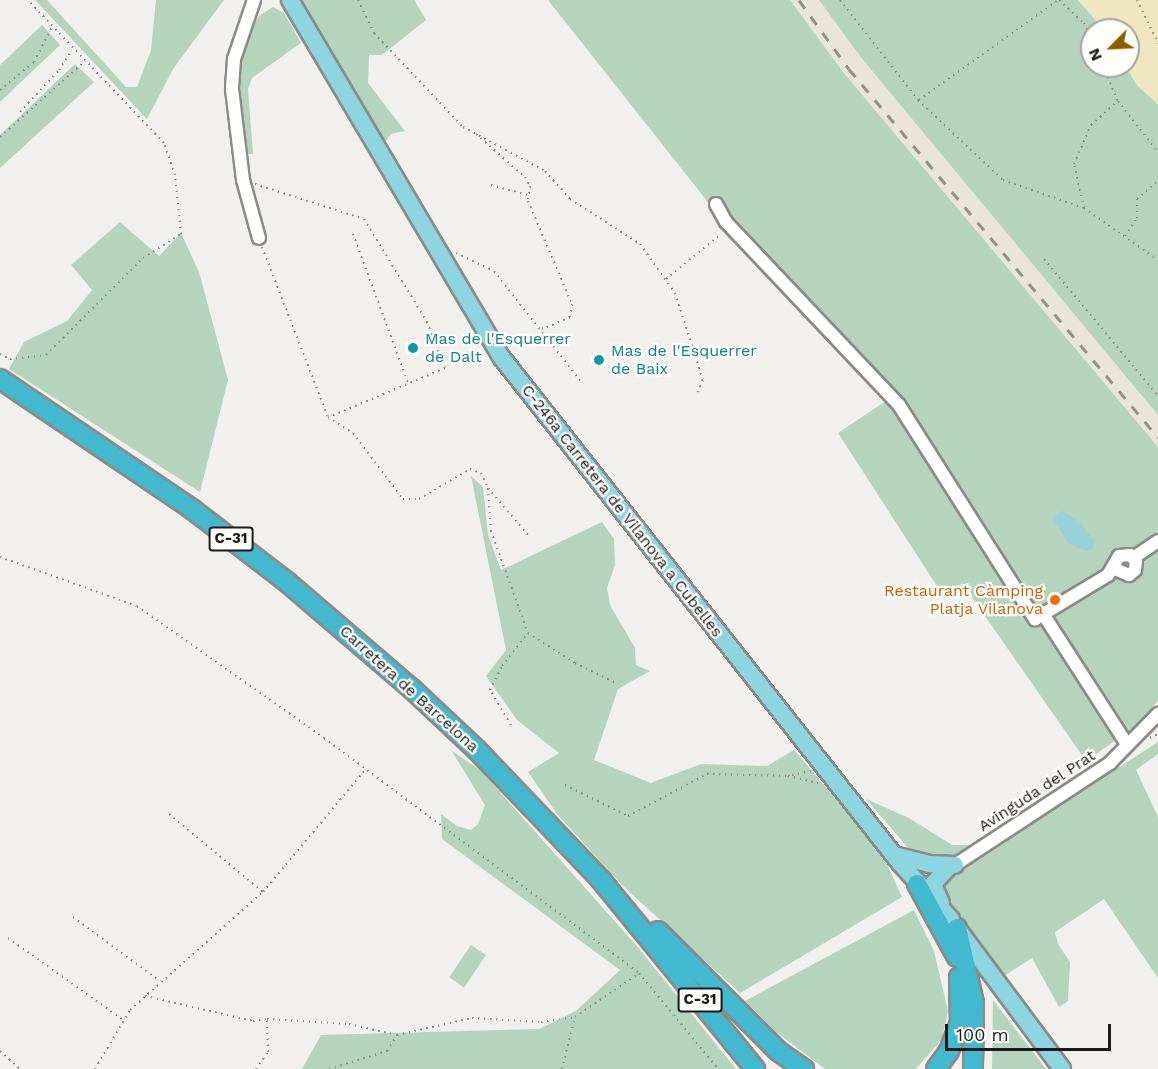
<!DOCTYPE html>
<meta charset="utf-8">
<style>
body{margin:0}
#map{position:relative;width:1158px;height:1069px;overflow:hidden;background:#f2f0ec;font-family:"Work Sans",sans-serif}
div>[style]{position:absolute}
.built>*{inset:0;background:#ebe4da}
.green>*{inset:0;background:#b4d4be;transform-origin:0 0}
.sand>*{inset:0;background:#f0e7c1}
.water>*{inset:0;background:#9ad1d9}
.path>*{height:2px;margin-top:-1px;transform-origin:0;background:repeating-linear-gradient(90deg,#8c8b88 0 1.5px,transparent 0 6px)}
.roads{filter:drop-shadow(2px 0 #8c8a86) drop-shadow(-2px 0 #8c8a86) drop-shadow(0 2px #8c8a86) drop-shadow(0 -2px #8c8a86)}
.minor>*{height:12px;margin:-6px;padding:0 6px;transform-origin:6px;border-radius:6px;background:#fff}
.major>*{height:16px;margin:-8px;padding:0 8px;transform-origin:8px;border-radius:8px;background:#8ed5e2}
.highway>*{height:18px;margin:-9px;padding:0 9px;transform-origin:9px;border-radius:9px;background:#42b9cf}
.rail>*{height:3px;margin-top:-1.5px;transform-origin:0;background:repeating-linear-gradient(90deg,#91908d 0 10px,transparent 0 20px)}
.dots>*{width:16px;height:16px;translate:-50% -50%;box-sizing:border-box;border:3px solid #fffdfa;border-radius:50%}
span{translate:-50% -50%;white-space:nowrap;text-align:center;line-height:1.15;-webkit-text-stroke:4.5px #fffdfa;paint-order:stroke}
.shield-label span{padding:2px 4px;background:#fffdfa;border:2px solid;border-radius:4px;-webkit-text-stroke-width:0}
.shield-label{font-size:15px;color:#1c1b1a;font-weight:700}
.culture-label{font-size:16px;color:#0d838f}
.left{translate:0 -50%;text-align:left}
.street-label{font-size:16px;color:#1c1b1a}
.food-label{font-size:16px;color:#c56008}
.right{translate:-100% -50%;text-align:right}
.north{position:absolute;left:1080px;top:18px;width:60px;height:60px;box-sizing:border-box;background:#fffdfa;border:2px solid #a4a3a0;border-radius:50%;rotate:246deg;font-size:16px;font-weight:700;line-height:24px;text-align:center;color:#1c1b1a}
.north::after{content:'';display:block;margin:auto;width:21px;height:27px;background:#8b5e02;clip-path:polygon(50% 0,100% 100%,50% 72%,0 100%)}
.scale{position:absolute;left:945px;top:1024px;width:166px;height:27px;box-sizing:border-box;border:3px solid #1c1b1a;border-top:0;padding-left:8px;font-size:18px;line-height:21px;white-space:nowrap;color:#1c1b1a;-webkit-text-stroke:4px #fffdfa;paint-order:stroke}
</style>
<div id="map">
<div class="built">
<i style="clip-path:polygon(790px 0,819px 0,863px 60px,1158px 415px,1158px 447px,843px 72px)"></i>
</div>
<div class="green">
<i style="clip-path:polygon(35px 0,47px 0,126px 87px,137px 87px,151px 50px,156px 0,224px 0,173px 69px,147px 119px)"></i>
<i style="clip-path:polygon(301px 0,414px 0,426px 20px,382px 55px,369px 55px,368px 83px,405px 131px,391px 134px,384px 143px)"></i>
<i style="clip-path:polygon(548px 0,790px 0,843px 72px,1158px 447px,1158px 701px,1132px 729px,1086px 761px,962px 583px,944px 597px,838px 433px,886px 401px,719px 224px,715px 211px)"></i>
<i style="clip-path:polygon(819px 0,1078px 0,1100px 24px,1104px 30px,1092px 30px,1092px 66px,1126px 66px,1137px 85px,1158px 104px,1158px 415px,863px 60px)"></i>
<i style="clip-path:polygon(273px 7px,284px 13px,301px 43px,252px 78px,248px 89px,253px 154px,247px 154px,238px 76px,249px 31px,260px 15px)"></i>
<i style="clip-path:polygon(42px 25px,60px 45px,0 102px,0 65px)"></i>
<i style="clip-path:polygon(75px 64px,94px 82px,0 168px,0 135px)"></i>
<i style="clip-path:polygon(120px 222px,159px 256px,181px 233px,199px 272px,228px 380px,200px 492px,9px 369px,24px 342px,67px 321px,92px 290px,71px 265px)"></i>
<i style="clip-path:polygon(471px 476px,483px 487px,488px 535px,501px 570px,602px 522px,614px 539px,615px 565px,607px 588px,610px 605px,635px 648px,636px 665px,650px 671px,618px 689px,594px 760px,651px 783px,701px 764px,767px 766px,794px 750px,881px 851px,902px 897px,740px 993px,622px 885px,557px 814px,528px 772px,559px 753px,517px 720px,486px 676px,506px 650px)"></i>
<i style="clip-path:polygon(1158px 742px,1158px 754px,1136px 770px,1158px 817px,1158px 978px,1104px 899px,1055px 932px,1058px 944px,1070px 962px,1068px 1001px,1059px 1007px,1032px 958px,1004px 976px,936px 886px)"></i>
<i style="clip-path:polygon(451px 750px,481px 771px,636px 945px,736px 1069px,302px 1069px,321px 1035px,539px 1029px,576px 1011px,620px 970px,442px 839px,441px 814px,457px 826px,471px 830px,478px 824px,485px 805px)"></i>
<i style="clip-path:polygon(866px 799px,909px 818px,952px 845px,972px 845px,947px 859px,915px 856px)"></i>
<i style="clip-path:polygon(914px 910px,934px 951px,948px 1011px,942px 1039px,916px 1069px,825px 1069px,775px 1031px,745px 1001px)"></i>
<i style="left:471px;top:945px;width:18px;height:39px;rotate:34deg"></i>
<i style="clip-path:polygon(993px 1000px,1046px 1069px,992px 1069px)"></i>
</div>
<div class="sand">
<i style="clip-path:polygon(1078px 0,1158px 0,1158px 104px,1137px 85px,1126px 66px,1128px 30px,1104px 30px)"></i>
</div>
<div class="water">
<i style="clip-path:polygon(1063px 511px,1080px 522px,1094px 541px,1093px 549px,1086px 551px,1068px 543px,1054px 521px,1057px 513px)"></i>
</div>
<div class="path">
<i style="left:358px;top:0;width:37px;rotate:64deg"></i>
<i style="left:374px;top:33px;width:129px;rotate:46.6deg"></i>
<i style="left:463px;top:127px;width:93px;rotate:28.2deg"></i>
<i style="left:545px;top:171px;width:38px;rotate:48deg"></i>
<i style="left:570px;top:199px;width:83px;rotate:32.7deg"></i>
<i style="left:640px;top:244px;width:60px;rotate:54.5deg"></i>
<i style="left:675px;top:293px;width:91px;rotate:72.2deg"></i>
<i style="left:703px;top:380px;width:17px;rotate:115deg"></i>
<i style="left:840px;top:0;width:127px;rotate:52deg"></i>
<i style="left:918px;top:100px;width:117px;rotate:43.3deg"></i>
<i style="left:1003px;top:180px;width:86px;rotate:19.1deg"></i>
<i style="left:1084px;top:208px;width:90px;rotate:35.1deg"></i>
<i style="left:1059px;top:0;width:34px;rotate:43deg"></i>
<i style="left:1084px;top:23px;width:20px;rotate:66deg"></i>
<i style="left:1137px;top:0;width:48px;rotate:64deg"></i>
<i style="left:1103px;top:66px;width:38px;rotate:67deg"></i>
<i style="left:1118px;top:101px;width:65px;rotate:51.9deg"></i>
<i style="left:0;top:90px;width:44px;rotate:-39.5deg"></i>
<i style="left:34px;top:62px;width:39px;rotate:-63deg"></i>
<i style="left:919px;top:100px;width:171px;rotate:-35.7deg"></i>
<i style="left:20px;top:112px;width:57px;rotate:-47.1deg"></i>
<i style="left:59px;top:70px;width:24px;rotate:-57deg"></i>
<i style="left:476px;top:134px;width:65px;rotate:41.3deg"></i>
<i style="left:525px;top:177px;width:10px;rotate:61deg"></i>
<i style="left:530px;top:186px;width:15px;rotate:98deg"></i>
<i style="left:528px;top:201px;width:112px;rotate:66.9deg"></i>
<i style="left:572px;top:304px;width:13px;rotate:99deg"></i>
<i style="left:570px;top:317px;width:30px;rotate:156deg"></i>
<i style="left:543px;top:329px;width:4px;rotate:-146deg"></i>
<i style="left:0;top:137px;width:114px;rotate:-41.8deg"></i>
<i style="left:255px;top:184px;width:114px;rotate:17.8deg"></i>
<i style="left:364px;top:219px;width:121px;rotate:58.5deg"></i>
<i style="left:427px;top:322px;width:49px;rotate:68.6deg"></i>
<i style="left:445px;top:368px;width:126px;rotate:157.1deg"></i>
<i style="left:491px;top:185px;width:39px;rotate:15deg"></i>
<i style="left:1084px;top:208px;width:45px;rotate:-102.8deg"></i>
<i style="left:1074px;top:164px;width:43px;rotate:-66.4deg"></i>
<i style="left:1091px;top:125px;width:36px;rotate:-42deg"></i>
<i style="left:353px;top:234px;width:159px;rotate:69.7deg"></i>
<i style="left:1125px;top:236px;width:22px;rotate:-56deg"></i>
<i style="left:1137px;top:218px;width:19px;rotate:-90deg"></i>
<i style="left:1137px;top:199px;width:28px;rotate:-41deg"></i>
<i style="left:262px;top:247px;width:182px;rotate:68.8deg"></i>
<i style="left:328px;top:417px;width:30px;rotate:33deg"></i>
<i style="left:353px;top:433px;width:83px;rotate:52.9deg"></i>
<i style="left:403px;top:499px;width:16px"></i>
<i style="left:419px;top:499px;width:59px;rotate:-30.5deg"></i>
<i style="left:470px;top:469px;width:12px;rotate:20deg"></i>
<i style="left:481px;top:473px;width:17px;rotate:65deg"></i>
<i style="left:488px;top:488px;width:63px;rotate:49.5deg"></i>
<i style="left:456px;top:253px;width:42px;rotate:25.3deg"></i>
<i style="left:494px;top:271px;width:144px;rotate:51.8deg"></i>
<i style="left:1044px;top:259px;width:178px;rotate:50.2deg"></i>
<i style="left:666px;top:279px;width:71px;rotate:-39.3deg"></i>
<i style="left:0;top:354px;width:11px;rotate:27deg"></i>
<i style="left:10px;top:359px;width:36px;rotate:-6deg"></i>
<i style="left:46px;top:355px;width:137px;rotate:-45deg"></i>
<i style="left:143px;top:258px;width:45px;rotate:-32.3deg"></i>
<i style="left:181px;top:234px;width:59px;rotate:-95.8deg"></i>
<i style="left:175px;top:175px;width:34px;rotate:-109deg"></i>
<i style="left:164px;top:143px;width:197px;rotate:-133.6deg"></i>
<i style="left:488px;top:488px;width:43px;rotate:86deg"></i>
<i style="left:491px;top:531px;width:109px;rotate:70.1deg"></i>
<i style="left:528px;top:633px;width:56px;rotate:32.6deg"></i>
<i style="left:575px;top:663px;width:48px;rotate:26deg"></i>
<i style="left:0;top:557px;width:145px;rotate:19.7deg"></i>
<i style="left:137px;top:606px;width:229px;rotate:35.2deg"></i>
<i style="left:324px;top:738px;width:393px;rotate:36.7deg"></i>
<i style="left:639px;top:973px;width:124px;rotate:50.5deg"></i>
<i style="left:511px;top:725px;width:41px;rotate:-121deg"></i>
<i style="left:490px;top:690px;width:27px;rotate:-63deg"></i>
<i style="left:502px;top:666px;width:42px;rotate:-51.8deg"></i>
<i style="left:1150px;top:738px;width:9px;rotate:-27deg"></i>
<i style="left:811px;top:771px;width:24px;rotate:168deg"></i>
<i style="left:788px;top:776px;width:31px;rotate:13deg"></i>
<i style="left:565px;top:785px;width:70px;rotate:26.2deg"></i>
<i style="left:628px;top:816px;width:89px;rotate:-28deg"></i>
<i style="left:707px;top:774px;width:81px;rotate:1.4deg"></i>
<i style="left:169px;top:814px;width:122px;rotate:39.7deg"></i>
<i style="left:73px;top:917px;width:108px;rotate:36.3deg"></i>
<i style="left:8px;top:938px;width:143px;rotate:35.4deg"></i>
<i style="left:145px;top:996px;width:111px;rotate:13deg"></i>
<i style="left:253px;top:1021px;width:14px;rotate:-8deg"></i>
<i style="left:267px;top:1019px;width:82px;rotate:3.5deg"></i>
<i style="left:349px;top:1024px;width:49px;rotate:12.9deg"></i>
<i style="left:397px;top:1035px;width:77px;rotate:-12.8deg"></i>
<i style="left:472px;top:1018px;width:69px;rotate:3.3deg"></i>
<i style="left:541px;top:1022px;width:34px;rotate:-8deg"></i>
<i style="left:575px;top:1017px;width:76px;rotate:-34.3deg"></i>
<i style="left:0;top:1051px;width:27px;rotate:42deg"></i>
<i style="left:95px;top:1069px;width:69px;rotate:-59.3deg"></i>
<i style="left:130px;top:1010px;width:178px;rotate:-41.6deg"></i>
<i style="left:263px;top:892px;width:160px;rotate:-50.1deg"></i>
<i style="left:256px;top:1069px;width:21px;rotate:-55deg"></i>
<i style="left:268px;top:1052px;width:33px;rotate:-92deg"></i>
<i style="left:329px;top:1069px;width:61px;rotate:-17.2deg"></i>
<i style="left:387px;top:1051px;width:19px;rotate:-58deg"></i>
<i style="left:562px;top:1069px;width:54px;rotate:-76deg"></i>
</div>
<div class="roads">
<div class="minor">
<i style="left:254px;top:0;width:62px;rotate:108.7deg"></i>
<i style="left:234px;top:59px;width:30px;rotate:94deg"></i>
<i style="left:232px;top:89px;width:92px;rotate:83.1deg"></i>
<i style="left:243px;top:180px;width:60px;rotate:74.6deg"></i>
<i style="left:716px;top:204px;width:21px;rotate:61deg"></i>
<i style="left:726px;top:222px;width:252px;rotate:46.6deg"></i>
<i style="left:899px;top:405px;width:254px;rotate:57.6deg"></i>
<i style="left:1035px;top:619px;width:85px;rotate:-31.1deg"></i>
<i style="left:1108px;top:575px;width:22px;rotate:-60deg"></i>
<i style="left:1119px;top:556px;width:11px;rotate:-5deg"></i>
<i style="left:1130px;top:555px;width:8px;rotate:45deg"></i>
<i style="left:1136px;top:561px;width:9px;rotate:96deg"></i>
<i style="left:1135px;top:570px;width:8px;rotate:140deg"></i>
<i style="left:1129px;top:575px;width:15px;rotate:-157deg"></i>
<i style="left:1133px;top:558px;width:30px;rotate:-34deg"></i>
<i style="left:1045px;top:617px;width:151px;rotate:57.2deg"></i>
<i style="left:955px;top:865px;width:186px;rotate:-33.3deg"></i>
<i style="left:1110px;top:763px;width:69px;rotate:-45.6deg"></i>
</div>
<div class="major">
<i style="left:290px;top:0;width:416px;rotate:59.4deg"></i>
<i style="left:502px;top:358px;width:643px;rotate:51.76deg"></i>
<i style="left:900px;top:863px;width:76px;rotate:47.7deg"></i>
<i style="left:894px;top:855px;width:36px;rotate:14deg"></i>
<i style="left:929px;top:864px;width:26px;rotate:2deg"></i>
<i style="left:941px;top:903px;width:21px;rotate:-113deg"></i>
<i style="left:933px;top:884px;width:22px;rotate:-47deg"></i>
<i style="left:957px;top:928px;width:176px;rotate:53.3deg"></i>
</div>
<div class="highway">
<i style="left:0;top:379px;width:232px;rotate:34.1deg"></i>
<i style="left:192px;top:509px;width:120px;rotate:37.5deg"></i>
<i style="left:287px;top:582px;width:165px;rotate:40.6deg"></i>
<i style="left:412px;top:689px;width:88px;rotate:43.2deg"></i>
<i style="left:476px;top:749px;width:181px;rotate:46.3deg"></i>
<i style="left:601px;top:880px;width:244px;rotate:50.8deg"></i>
<i style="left:917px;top:884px;width:83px;rotate:61.3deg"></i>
<i style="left:957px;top:928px;width:77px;rotate:77.2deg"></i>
<i style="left:974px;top:1003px;width:66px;rotate:90.9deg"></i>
<i style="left:658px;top:931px;width:170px;rotate:45deg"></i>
<i style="left:778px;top:1051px;width:32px;rotate:35deg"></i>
<i style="left:936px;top:1069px;width:22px;rotate:-54deg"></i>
<i style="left:949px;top:1051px;width:30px;rotate:-69deg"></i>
<i style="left:960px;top:1023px;width:46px;rotate:-91.2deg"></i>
</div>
</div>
<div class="rail">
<i style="left:799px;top:0;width:85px;rotate:54.1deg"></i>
<i style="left:849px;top:69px;width:481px;rotate:50deg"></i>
</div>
<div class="dots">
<i style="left:413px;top:348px;background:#0f9aa8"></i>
<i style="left:599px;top:360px;background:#0f9aa8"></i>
<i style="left:1055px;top:600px;background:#e8710a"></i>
</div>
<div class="shield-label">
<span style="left:231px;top:539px">C-31</span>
<span style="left:700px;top:1000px">C-31</span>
</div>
<div class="culture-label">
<span class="left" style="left:425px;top:348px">Mas de l'Esquerrer<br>de Dalt</span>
<span class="left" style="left:611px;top:360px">Mas de l'Esquerrer<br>de Baix</span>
</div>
<div class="street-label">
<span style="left:622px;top:511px;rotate:52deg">C-246a Carretera de Vilanova a Cubelles</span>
<span style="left:409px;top:689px;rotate:42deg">Carretera de Barcelona</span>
<span style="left:1037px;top:791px;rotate:-33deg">Avinguda del Prat</span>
</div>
<div class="food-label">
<span class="right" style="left:1043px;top:600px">Restaurant Càmping<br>Platja Vilanova</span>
</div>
<div class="north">N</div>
<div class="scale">100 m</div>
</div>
